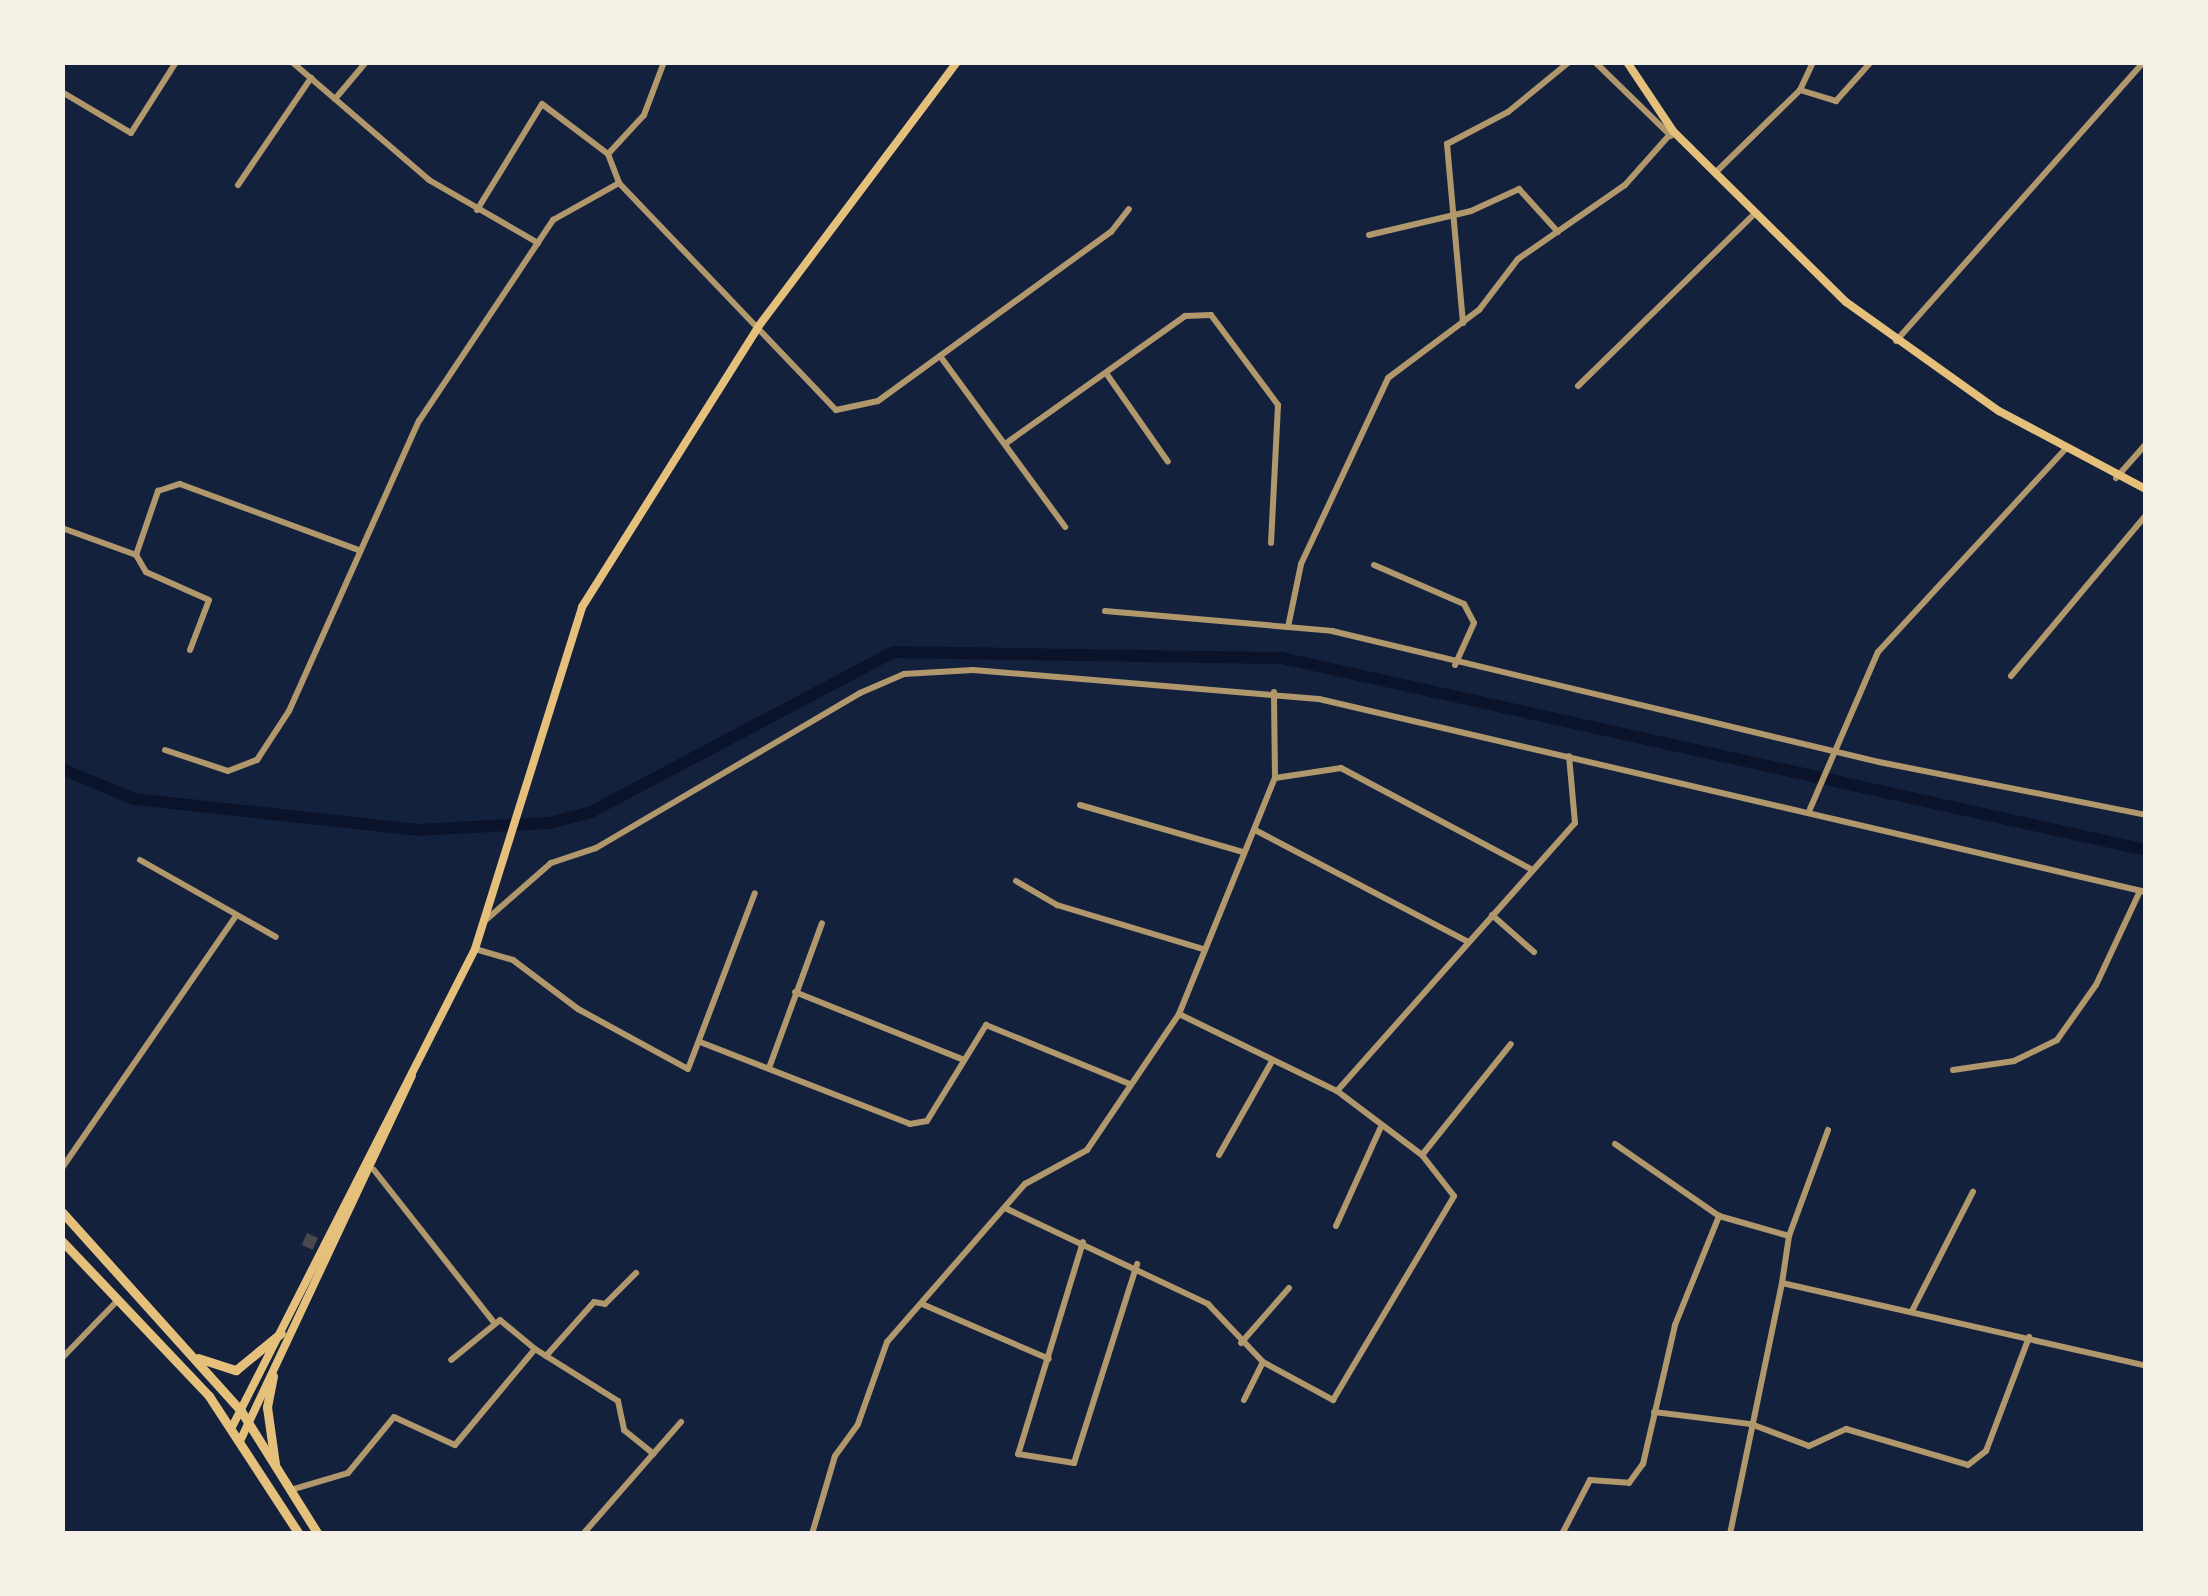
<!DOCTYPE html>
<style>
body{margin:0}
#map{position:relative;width:2208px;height:1596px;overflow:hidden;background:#14213d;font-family:Jost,sans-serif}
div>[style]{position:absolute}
.canal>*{height:12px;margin:-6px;padding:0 6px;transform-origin:6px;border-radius:6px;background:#0b132b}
.building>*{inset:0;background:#48494c;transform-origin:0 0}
.minor>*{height:6px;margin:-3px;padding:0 3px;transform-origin:3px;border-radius:3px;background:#b1986c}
.secondary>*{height:8px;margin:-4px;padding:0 4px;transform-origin:4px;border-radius:4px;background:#e5c07b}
.primary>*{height:9px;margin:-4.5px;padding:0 4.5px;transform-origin:4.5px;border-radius:4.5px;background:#e5c07b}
span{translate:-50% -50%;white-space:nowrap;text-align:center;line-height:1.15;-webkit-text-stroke:8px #f6f1e7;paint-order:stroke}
.frame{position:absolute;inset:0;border:65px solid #f6f1e7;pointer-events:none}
</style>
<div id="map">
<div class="canal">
<i style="left:62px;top:769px;width:78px;rotate:22.6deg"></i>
<i style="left:134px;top:799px;width:286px;rotate:6.2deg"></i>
<i style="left:418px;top:830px;width:131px;rotate:-3.1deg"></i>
<i style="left:549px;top:823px;width:43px;rotate:-14.7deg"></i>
<i style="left:591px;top:812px;width:342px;rotate:-27.9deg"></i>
<i style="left:893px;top:652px;width:389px;rotate:0.9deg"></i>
<i style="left:1282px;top:658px;width:885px;rotate:12.53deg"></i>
</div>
<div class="building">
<i style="left:307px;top:1233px;width:12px;height:13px;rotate:24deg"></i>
</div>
<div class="minor">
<i style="left:292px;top:62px;width:181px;rotate:40.7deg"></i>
<i style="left:429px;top:180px;width:126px;rotate:30deg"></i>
<i style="left:664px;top:62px;width:57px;rotate:110.7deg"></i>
<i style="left:644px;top:115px;width:53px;rotate:132.7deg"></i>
<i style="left:608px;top:154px;width:31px;rotate:69deg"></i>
<i style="left:619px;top:183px;width:314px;rotate:46.3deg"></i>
<i style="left:836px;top:410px;width:43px;rotate:-12.1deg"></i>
<i style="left:878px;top:401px;width:288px;rotate:-36deg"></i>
<i style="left:1111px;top:232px;width:29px;rotate:-52deg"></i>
<i style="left:1595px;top:62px;width:106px;rotate:44.2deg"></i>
<i style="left:1800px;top:90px;width:38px;rotate:17deg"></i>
<i style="left:1836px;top:101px;width:52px;rotate:-48.1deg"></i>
<i style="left:62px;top:92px;width:80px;rotate:30.7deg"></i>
<i style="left:131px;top:133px;width:84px;rotate:-57.6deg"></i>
<i style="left:335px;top:99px;width:48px;rotate:-50deg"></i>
<i style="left:1716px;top:172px;width:117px;rotate:-44.3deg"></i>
<i style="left:1800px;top:90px;width:31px;rotate:-65deg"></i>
<i style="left:238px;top:185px;width:130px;rotate:-55.7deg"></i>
<i style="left:477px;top:210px;width:124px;rotate:-58.5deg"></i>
<i style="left:542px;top:104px;width:83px;rotate:37.1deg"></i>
<i style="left:1369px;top:235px;width:105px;rotate:-13.2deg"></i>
<i style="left:1471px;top:211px;width:53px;rotate:-24.6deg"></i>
<i style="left:1519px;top:189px;width:58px;rotate:47.8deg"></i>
<i style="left:1463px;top:323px;width:180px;rotate:-95.1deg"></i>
<i style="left:1447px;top:144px;width:69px;rotate:-27.7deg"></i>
<i style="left:1508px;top:112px;width:79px;rotate:-39.3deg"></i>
<i style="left:1896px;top:341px;width:373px;rotate:-48.4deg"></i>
<i style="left:940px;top:356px;width:212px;rotate:53.8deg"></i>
<i style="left:1106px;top:373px;width:108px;rotate:55.1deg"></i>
<i style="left:1578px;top:386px;width:245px;rotate:-44.3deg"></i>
<i style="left:1005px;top:444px;width:221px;rotate:-35.4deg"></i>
<i style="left:1185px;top:316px;width:26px;rotate:-2deg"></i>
<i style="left:1211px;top:315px;width:112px;rotate:53.3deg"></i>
<i style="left:1278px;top:405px;width:138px;rotate:92.9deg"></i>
<i style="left:2116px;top:478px;width:45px;rotate:-48.6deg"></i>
<i style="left:62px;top:528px;width:79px;rotate:20deg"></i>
<i style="left:1374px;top:565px;width:98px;rotate:23.4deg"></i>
<i style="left:1464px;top:604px;width:21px;rotate:62deg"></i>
<i style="left:1474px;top:623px;width:46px;rotate:114.3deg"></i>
<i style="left:1105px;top:611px;width:228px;rotate:5deg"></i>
<i style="left:1332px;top:631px;width:562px;rotate:13.47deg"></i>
<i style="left:1879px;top:762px;width:272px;rotate:11.2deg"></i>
<i style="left:1288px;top:627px;width:64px;rotate:-78.3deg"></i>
<i style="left:1301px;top:564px;width:205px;rotate:-64.9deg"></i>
<i style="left:1388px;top:378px;width:114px;rotate:-36.8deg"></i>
<i style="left:1479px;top:310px;width:64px;rotate:-52.6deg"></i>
<i style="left:1518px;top:259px;width:130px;rotate:-34.7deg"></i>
<i style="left:1625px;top:185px;width:72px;rotate:-48.4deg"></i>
<i style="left:190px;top:650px;width:53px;rotate:-69.2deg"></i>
<i style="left:209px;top:600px;width:69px;rotate:-156deg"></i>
<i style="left:146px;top:572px;width:20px;rotate:-120deg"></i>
<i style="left:136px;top:555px;width:68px;rotate:-71deg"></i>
<i style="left:158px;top:491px;width:23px;rotate:-18deg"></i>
<i style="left:180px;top:484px;width:190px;rotate:20.3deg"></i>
<i style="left:2011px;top:676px;width:210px;rotate:-50deg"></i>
<i style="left:165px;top:750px;width:66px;rotate:18.4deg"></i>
<i style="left:228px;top:771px;width:31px;rotate:-21deg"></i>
<i style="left:257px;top:760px;width:59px;rotate:-56.9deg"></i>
<i style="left:289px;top:711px;width:318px;rotate:-65.9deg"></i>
<i style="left:419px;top:421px;width:242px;rotate:-56.3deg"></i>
<i style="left:553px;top:220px;width:76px;rotate:-29.3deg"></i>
<i style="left:1275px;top:778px;width:67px;rotate:-8.6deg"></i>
<i style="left:1341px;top:768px;width:217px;rotate:28deg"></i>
<i style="left:1080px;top:805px;width:170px;rotate:16.1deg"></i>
<i style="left:1810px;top:809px;width:171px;rotate:-66.6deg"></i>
<i style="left:1878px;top:652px;width:276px;rotate:-47.3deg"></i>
<i style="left:1257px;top:831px;width:238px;rotate:27.7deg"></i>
<i style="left:140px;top:860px;width:156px;rotate:29.5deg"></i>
<i style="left:1016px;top:881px;width:48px;rotate:30.3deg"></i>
<i style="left:1057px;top:905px;width:152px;rotate:16.8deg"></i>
<i style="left:1492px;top:915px;width:56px;rotate:41.4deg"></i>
<i style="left:487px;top:919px;width:85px;rotate:-41.2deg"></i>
<i style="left:551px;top:863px;width:47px;rotate:-18.4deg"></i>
<i style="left:596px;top:848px;width:306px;rotate:-30.4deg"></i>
<i style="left:860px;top:693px;width:48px;rotate:-23.4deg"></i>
<i style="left:904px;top:674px;width:69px;rotate:-3.3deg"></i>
<i style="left:973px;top:670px;width:347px;rotate:4.8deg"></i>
<i style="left:1319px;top:699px;width:849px;rotate:13.14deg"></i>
<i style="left:475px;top:949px;width:40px;rotate:16deg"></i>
<i style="left:513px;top:960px;width:81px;rotate:37deg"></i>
<i style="left:578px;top:1009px;width:125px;rotate:28.6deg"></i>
<i style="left:688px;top:1069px;width:188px;rotate:-69.2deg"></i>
<i style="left:795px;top:992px;width:180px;rotate:21.9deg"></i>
<i style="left:1179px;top:1014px;width:176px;rotate:26deg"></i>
<i style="left:1337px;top:1091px;width:358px;rotate:-48.4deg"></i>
<i style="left:1575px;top:823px;width:67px;rotate:-95.1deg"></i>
<i style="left:700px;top:1042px;width:225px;rotate:21.3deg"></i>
<i style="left:910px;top:1124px;width:17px;rotate:-10deg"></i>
<i style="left:927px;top:1121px;width:113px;rotate:-58.4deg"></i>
<i style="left:986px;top:1025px;width:156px;rotate:22.3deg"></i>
<i style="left:769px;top:1068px;width:154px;rotate:-69.9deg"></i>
<i style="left:1953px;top:1070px;width:62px;rotate:-8.4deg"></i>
<i style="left:2014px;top:1061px;width:48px;rotate:-26deg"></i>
<i style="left:2057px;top:1040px;width:67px;rotate:-54.7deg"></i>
<i style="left:2096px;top:985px;width:104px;rotate:-64.9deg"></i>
<i style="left:1615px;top:1144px;width:126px;rotate:34.7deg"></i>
<i style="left:1719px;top:1216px;width:73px;rotate:15.9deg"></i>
<i style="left:1789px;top:1236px;width:48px;rotate:98.5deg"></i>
<i style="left:1782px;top:1283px;width:373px;rotate:12.8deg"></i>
<i style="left:1219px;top:1155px;width:106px;rotate:-60.5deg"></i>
<i style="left:1422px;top:1155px;width:142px;rotate:-51.3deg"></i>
<i style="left:62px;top:1168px;width:306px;rotate:-55.4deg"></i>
<i style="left:374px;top:1170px;width:192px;rotate:51.8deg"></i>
<i style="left:1005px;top:1208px;width:225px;rotate:25.3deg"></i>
<i style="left:1208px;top:1304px;width:80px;rotate:46.5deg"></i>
<i style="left:1263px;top:1362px;width:80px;rotate:28.5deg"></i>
<i style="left:1333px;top:1400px;width:237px;rotate:-59.3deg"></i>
<i style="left:1454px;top:1196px;width:52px;rotate:-128deg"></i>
<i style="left:1422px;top:1155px;width:106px;rotate:-143deg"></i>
<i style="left:1336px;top:1226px;width:107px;rotate:-65.6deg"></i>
<i style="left:1789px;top:1236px;width:113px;rotate:-69.8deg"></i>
<i style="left:1083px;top:1242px;width:222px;rotate:107deg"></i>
<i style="left:1018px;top:1454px;width:57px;rotate:9.1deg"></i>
<i style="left:1074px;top:1463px;width:209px;rotate:-72.4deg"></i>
<i style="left:922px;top:1304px;width:138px;rotate:23.4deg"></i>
<i style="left:1912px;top:1311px;width:134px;rotate:-62.9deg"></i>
<i style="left:1241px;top:1343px;width:73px;rotate:-48.9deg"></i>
<i style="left:535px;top:1349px;width:98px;rotate:32.1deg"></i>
<i style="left:618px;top:1401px;width:30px;rotate:78deg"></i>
<i style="left:624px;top:1430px;width:38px;rotate:39deg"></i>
<i style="left:546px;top:1356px;width:72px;rotate:-48.4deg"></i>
<i style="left:594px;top:1302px;width:11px;rotate:10deg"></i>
<i style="left:605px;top:1304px;width:44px;rotate:-45deg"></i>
<i style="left:62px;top:1358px;width:81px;rotate:-46deg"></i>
<i style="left:1244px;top:1400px;width:42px;rotate:-63.4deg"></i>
<i style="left:1654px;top:1412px;width:98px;rotate:7.1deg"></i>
<i style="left:1751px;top:1424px;width:62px;rotate:20.8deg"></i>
<i style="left:1809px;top:1446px;width:41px;rotate:-24.7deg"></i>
<i style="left:1846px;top:1429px;width:127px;rotate:16.4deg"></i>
<i style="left:1968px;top:1465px;width:23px;rotate:-38deg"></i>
<i style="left:1986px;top:1451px;width:122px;rotate:-69.3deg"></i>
<i style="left:291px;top:1490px;width:59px;rotate:-16.6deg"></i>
<i style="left:348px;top:1473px;width:72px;rotate:-50.6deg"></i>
<i style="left:394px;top:1417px;width:67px;rotate:24.7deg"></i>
<i style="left:455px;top:1445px;width:125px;rotate:-50.2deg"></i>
<i style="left:535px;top:1349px;width:45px;rotate:-140.4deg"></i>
<i style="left:500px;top:1320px;width:63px;rotate:140.8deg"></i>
<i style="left:583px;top:1534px;width:149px;rotate:-48.8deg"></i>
<i style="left:812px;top:1534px;width:81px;rotate:-73.6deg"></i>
<i style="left:835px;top:1456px;width:39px;rotate:-54deg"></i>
<i style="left:858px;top:1424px;width:87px;rotate:-70.5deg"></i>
<i style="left:887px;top:1342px;width:210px;rotate:-48.9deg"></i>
<i style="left:1025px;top:1184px;width:71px;rotate:-28.7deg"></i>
<i style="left:1087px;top:1150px;width:164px;rotate:-55.9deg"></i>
<i style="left:1179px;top:1014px;width:255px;rotate:-67.9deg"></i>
<i style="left:1275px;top:778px;width:86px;rotate:-90.7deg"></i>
<i style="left:1562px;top:1534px;width:61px;rotate:-62.6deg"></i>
<i style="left:1590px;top:1480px;width:39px;rotate:4deg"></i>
<i style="left:1629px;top:1483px;width:24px;rotate:-54deg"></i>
<i style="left:1643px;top:1464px;width:143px;rotate:-77deg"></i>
<i style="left:1675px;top:1325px;width:118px;rotate:-68deg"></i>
<i style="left:1730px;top:1534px;width:256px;rotate:-78.3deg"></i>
</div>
<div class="secondary">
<i style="left:1627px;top:62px;width:83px;rotate:56.3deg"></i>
<i style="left:1673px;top:131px;width:243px;rotate:44.7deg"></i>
<i style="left:1846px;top:302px;width:188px;rotate:35.5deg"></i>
<i style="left:1999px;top:411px;width:166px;rotate:28deg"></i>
<i style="left:232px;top:1427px;width:536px;rotate:-63.05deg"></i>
<i style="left:475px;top:949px;width:358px;rotate:-72.6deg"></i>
<i style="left:582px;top:607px;width:331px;rotate:-57.8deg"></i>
<i style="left:758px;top:327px;width:331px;rotate:-53.1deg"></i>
<i style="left:241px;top:1439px;width:401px;rotate:-64.8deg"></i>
</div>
<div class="primary">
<i style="left:62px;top:1212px;width:268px;rotate:48deg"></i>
<i style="left:241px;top:1411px;width:145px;rotate:58deg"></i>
<i style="left:62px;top:1241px;width:214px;rotate:46.5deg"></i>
<i style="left:209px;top:1396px;width:165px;rotate:56.9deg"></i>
<i style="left:198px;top:1358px;width:40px;rotate:18deg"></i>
<i style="left:236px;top:1370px;width:58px;rotate:-39.4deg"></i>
<i style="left:273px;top:1376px;width:32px;rotate:101deg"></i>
<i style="left:267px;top:1407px;width:58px;rotate:82deg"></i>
</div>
<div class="frame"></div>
</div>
